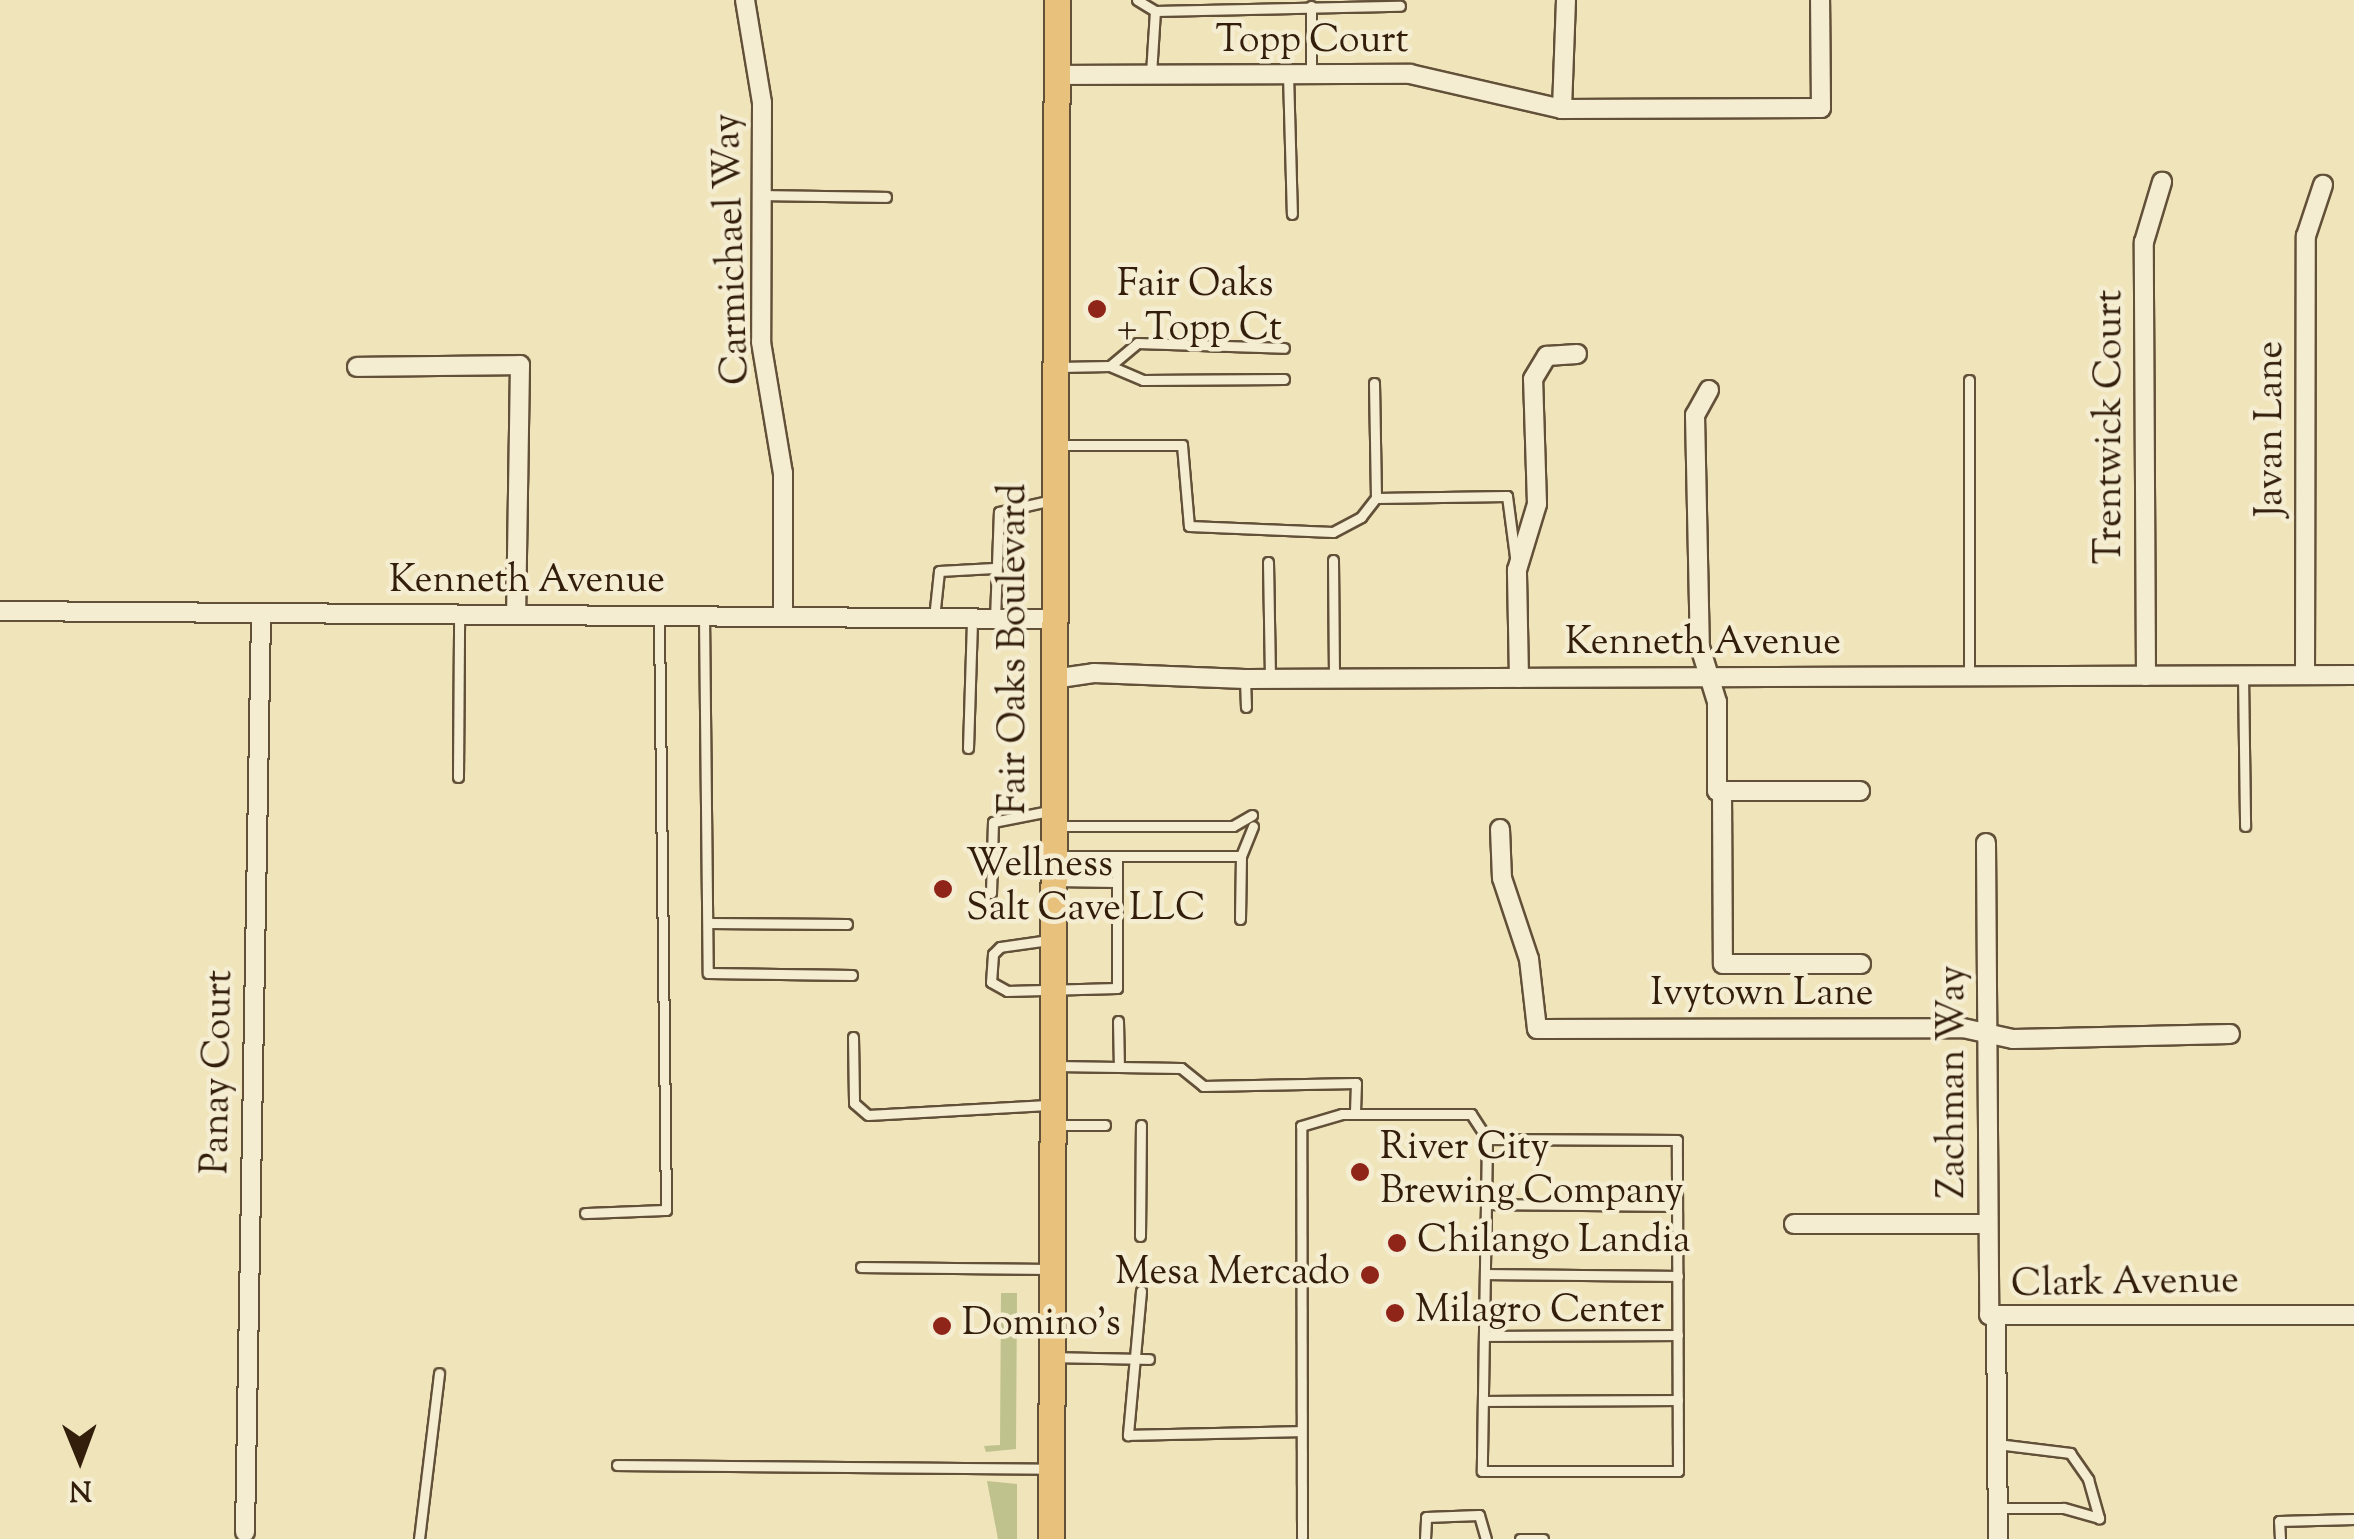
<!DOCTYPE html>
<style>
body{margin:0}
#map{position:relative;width:2354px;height:1539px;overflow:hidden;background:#f0e4ba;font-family:"Sorts Mill Goudy",serif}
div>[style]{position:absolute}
.green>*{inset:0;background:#bfc28c}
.roads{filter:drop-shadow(2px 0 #625038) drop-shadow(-2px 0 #625038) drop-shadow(0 2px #625038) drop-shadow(0 -2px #625038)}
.lane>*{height:9px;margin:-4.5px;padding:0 4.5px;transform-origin:4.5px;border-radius:4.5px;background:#f5edd2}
.street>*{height:18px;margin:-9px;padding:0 9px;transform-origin:9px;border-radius:9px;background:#f5edd2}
.primary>*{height:25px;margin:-12.5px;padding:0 12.5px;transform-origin:12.5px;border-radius:12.5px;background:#e8c27d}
.dots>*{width:28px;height:28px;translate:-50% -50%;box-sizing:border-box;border:5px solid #f5edd2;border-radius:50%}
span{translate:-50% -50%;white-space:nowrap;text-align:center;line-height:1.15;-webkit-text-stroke:9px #f5edd2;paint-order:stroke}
.street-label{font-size:38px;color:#331e0c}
.poi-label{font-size:38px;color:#331e0c}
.left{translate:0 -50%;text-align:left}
.right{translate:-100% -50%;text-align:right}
.north{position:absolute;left:30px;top:1409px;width:100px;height:100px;-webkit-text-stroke:8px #f5edd2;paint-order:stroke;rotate:179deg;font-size:28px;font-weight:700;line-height:40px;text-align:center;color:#331e0c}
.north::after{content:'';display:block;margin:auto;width:35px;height:45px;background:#331e0c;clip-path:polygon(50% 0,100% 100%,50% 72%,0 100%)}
</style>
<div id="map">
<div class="green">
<i style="clip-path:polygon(1001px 1293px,1017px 1293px,1016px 1449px,986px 1452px,984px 1446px,1000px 1445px)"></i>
<i style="clip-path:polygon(987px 1481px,1017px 1484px,1017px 1539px,998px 1539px)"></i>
</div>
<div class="roads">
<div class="lane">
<i style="left:1137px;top:0;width:21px;rotate:31deg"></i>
<i style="left:1155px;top:11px;width:245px;rotate:-1.2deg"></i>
<i style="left:1311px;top:6px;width:67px;rotate:90deg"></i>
<i style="left:1151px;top:74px;width:63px;rotate:-86.4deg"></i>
<i style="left:1288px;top:74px;width:140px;rotate:88.4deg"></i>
<i style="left:762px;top:195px;width:124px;rotate:0.9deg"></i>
<i style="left:1110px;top:366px;width:35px;rotate:-40deg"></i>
<i style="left:1137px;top:343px;width:147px;rotate:1.9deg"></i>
<i style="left:1059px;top:367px;width:51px;rotate:-1.1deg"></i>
<i style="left:1110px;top:366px;width:36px;rotate:23deg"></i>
<i style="left:1143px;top:380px;width:141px;rotate:-0.4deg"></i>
<i style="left:1969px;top:380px;width:296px;rotate:90deg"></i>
<i style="left:1374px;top:383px;width:115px;rotate:89deg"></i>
<i style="left:1376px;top:498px;width:131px;rotate:-0.9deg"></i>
<i style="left:1507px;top:496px;width:62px;rotate:82.5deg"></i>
<i style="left:1057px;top:445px;width:125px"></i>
<i style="left:1182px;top:445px;width:81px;rotate:85.1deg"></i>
<i style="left:1189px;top:526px;width:144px;rotate:2.4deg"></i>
<i style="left:1333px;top:532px;width:32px;rotate:-28deg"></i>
<i style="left:1361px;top:517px;width:24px;rotate:-52deg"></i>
<i style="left:1333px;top:560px;width:118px;rotate:89.5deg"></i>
<i style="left:1268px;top:562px;width:117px;rotate:89deg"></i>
<i style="left:704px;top:616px;width:357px;rotate:89.4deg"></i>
<i style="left:708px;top:973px;width:144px;rotate:0.8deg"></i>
<i style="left:934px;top:618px;width:47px;rotate:-83.9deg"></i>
<i style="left:939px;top:571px;width:55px;rotate:-3.1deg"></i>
<i style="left:995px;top:619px;width:107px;rotate:-87.9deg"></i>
<i style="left:999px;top:512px;width:54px;rotate:-12.8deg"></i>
<i style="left:2243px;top:675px;width:151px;rotate:89.2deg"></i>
<i style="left:1245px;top:679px;width:28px;rotate:88deg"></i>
<i style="left:968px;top:748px;width:129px;rotate:-88.2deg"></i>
<i style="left:458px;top:777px;width:162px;rotate:-89.6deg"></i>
<i style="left:1058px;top:826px;width:175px"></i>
<i style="left:1233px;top:826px;width:22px;rotate:-30deg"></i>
<i style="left:1056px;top:856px;width:185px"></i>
<i style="left:1241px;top:856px;width:32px;rotate:-68deg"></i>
<i style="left:1055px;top:881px;width:61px;rotate:0.9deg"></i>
<i style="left:991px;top:893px;width:71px;rotate:-88.4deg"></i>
<i style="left:993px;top:822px;width:57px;rotate:-11.1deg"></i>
<i style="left:1240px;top:919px;width:63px;rotate:-89.1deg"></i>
<i style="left:708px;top:923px;width:139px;rotate:0.4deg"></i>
<i style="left:1049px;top:940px;width:49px;rotate:171.9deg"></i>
<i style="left:1000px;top:947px;width:10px;rotate:135deg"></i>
<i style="left:993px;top:954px;width:28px;rotate:94deg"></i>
<i style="left:991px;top:982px;width:18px;rotate:29deg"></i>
<i style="left:1007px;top:991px;width:110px;rotate:-1.6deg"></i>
<i style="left:1117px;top:988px;width:132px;rotate:-90deg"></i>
<i style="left:1118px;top:1021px;width:46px;rotate:88.8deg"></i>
<i style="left:853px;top:1037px;width:66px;rotate:89.1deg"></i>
<i style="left:854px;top:1103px;width:18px;rotate:41deg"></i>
<i style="left:868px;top:1115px;width:180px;rotate:-3.2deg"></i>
<i style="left:1056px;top:1066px;width:125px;rotate:0.9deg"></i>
<i style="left:1181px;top:1068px;width:28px;rotate:39deg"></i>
<i style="left:1203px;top:1086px;width:153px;rotate:-1.1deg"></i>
<i style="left:1356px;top:1083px;width:31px;rotate:92deg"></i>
<i style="left:1053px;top:1125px;width:52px"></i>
<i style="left:1486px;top:1204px;width:191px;rotate:0.6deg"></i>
<i style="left:585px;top:1213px;width:81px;rotate:-2.1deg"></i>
<i style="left:666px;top:1210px;width:594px;rotate:-90.68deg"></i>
<i style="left:1140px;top:1236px;width:111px;rotate:-89.5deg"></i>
<i style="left:861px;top:1267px;width:186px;rotate:0.6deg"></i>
<i style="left:1485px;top:1274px;width:193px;rotate:0.6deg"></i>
<i style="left:1141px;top:1291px;width:145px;rotate:95.2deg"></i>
<i style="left:1128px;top:1435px;width:173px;rotate:-1.3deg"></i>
<i style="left:1484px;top:1336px;width:194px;rotate:-0.3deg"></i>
<i style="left:1052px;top:1357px;width:97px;rotate:1.2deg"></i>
<i style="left:1483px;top:1401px;width:195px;rotate:-0.3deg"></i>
<i style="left:1997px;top:1444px;width:74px;rotate:7deg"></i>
<i style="left:2070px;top:1453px;width:32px;rotate:55deg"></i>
<i style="left:2088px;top:1479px;width:41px;rotate:74.2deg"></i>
<i style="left:2099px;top:1518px;width:37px;rotate:-164deg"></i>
<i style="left:2063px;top:1508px;width:64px;rotate:180deg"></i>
<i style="left:617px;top:1465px;width:431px;rotate:0.5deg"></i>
<i style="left:1302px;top:1537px;width:411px;rotate:-90.1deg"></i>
<i style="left:1301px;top:1126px;width:43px;rotate:-16.3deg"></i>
<i style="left:1342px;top:1114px;width:129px"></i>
<i style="left:1471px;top:1114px;width:30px;rotate:57deg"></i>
<i style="left:1487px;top:1139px;width:332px;rotate:90.9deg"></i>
<i style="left:1482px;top:1471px;width:196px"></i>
<i style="left:1678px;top:1471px;width:331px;rotate:-90.2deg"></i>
<i style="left:1677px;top:1140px;width:190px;rotate:-179.7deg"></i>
<i style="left:419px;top:1539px;width:167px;rotate:-83.1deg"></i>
<i style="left:1425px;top:1539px;width:22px;rotate:-87deg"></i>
<i style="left:1426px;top:1517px;width:53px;rotate:-2.2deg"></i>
<i style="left:1479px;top:1515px;width:25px;rotate:74deg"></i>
<i style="left:1520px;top:1539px;width:23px"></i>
<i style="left:2280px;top:1539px;width:18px;rotate:-93deg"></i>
<i style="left:2279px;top:1521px;width:75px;rotate:-1.5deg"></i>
</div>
<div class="street">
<i style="left:745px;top:0;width:104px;rotate:80.6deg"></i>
<i style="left:762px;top:103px;width:239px;rotate:90.2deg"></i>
<i style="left:761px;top:342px;width:133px;rotate:80.5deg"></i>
<i style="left:783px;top:473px;width:144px;rotate:90deg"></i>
<i style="left:1057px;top:75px;width:353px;rotate:-0.2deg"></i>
<i style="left:1410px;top:74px;width:156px;rotate:13deg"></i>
<i style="left:1562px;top:109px;width:259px;rotate:-0.2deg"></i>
<i style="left:1821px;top:108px;width:108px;rotate:-90.5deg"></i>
<i style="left:1562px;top:109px;width:109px;rotate:-87.9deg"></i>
<i style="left:357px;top:367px;width:163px;rotate:-0.7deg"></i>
<i style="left:520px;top:365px;width:250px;rotate:90.9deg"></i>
<i style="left:1709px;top:390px;width:29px;rotate:119deg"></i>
<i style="left:1695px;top:415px;width:232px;rotate:88.8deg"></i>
<i style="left:1700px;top:647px;width:58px;rotate:72.8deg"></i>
<i style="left:1717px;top:702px;width:89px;rotate:90deg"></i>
<i style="left:1717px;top:791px;width:143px"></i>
<i style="left:0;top:611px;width:1053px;rotate:0.44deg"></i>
<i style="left:2305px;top:675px;width:439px;rotate:-89.9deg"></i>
<i style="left:2306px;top:236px;width:54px;rotate:-71.6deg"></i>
<i style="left:2146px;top:676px;width:434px;rotate:-90.3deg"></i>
<i style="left:2144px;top:242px;width:63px;rotate:-73.3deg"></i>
<i style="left:1519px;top:678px;width:108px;rotate:-91.1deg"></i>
<i style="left:1517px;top:570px;width:69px;rotate:-73.1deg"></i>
<i style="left:1537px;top:504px;width:125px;rotate:-91.8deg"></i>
<i style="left:1533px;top:379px;width:27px;rotate:-59deg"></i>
<i style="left:1547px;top:356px;width:30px;rotate:-4deg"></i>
<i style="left:1053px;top:679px;width:41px;rotate:-8.3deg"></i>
<i style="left:1094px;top:673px;width:151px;rotate:2.3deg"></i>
<i style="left:1245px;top:679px;width:1109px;rotate:-0.21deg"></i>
<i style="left:1722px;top:791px;width:173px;rotate:89.7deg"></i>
<i style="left:1723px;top:964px;width:138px"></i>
<i style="left:1500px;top:829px;width:49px;rotate:87.7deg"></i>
<i style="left:1502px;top:878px;width:85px;rotate:71.6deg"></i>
<i style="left:1529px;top:959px;width:70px;rotate:83.5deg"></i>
<i style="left:1537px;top:1029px;width:426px;rotate:-0.1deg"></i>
<i style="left:1963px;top:1028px;width:51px;rotate:12.4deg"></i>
<i style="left:2013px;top:1039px;width:217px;rotate:-1.3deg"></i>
<i style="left:1986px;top:843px;width:472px;rotate:89.6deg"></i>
<i style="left:1989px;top:1315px;width:7px"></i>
<i style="left:1794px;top:1224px;width:194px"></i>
<i style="left:1996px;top:1315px;width:358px"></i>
<i style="left:1996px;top:1315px;width:224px;rotate:89.5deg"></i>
<i style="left:245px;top:1532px;width:919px;rotate:-89deg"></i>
</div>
<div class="primary">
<i style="left:1051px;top:1539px;width:1539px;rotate:-89.78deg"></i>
</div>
</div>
<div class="dots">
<i style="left:1097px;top:309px;background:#8f2418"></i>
<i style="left:943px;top:889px;background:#8f2418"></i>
<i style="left:1360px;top:1172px;background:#8f2418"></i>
<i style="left:1397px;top:1243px;background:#8f2418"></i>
<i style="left:1370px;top:1275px;background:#8f2418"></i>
<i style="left:1395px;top:1313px;background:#8f2418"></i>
<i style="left:942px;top:1326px;background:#8f2418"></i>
</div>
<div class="street-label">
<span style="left:1312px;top:43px">Topp Court</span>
<span style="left:734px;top:249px;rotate:-92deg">Carmichael Way</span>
<span style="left:2112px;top:427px;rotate:-90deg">Trentwick Court</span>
<span style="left:2273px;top:429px;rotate:-90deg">Javan Lane</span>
<span style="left:527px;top:583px">Kenneth Avenue</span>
<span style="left:1703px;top:645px">Kenneth Avenue</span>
<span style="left:1016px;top:649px;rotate:-90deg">Fair Oaks Boulevard</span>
<span style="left:1762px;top:996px">Ivytown Lane</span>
<span style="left:220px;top:1072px;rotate:-89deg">Panay Court</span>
<span style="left:1955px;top:1082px;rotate:-90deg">Zachman Way</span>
<span style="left:2125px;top:1285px;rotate:-1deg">Clark Avenue</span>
</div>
<div class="poi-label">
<span class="left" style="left:1117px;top:309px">Fair Oaks<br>+ Topp Ct</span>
<span class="left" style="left:966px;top:889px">Wellness<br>Salt Cave LLC</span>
<span class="left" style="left:1380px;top:1172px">River City<br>Brewing Company</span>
<span class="left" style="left:1417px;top:1243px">Chilango Landia</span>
<span class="right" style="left:1350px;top:1275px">Mesa Mercado</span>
<span class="left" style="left:1415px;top:1313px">Milagro Center</span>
<span class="left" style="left:962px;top:1326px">Domino's</span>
</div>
<div class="north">N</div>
</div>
